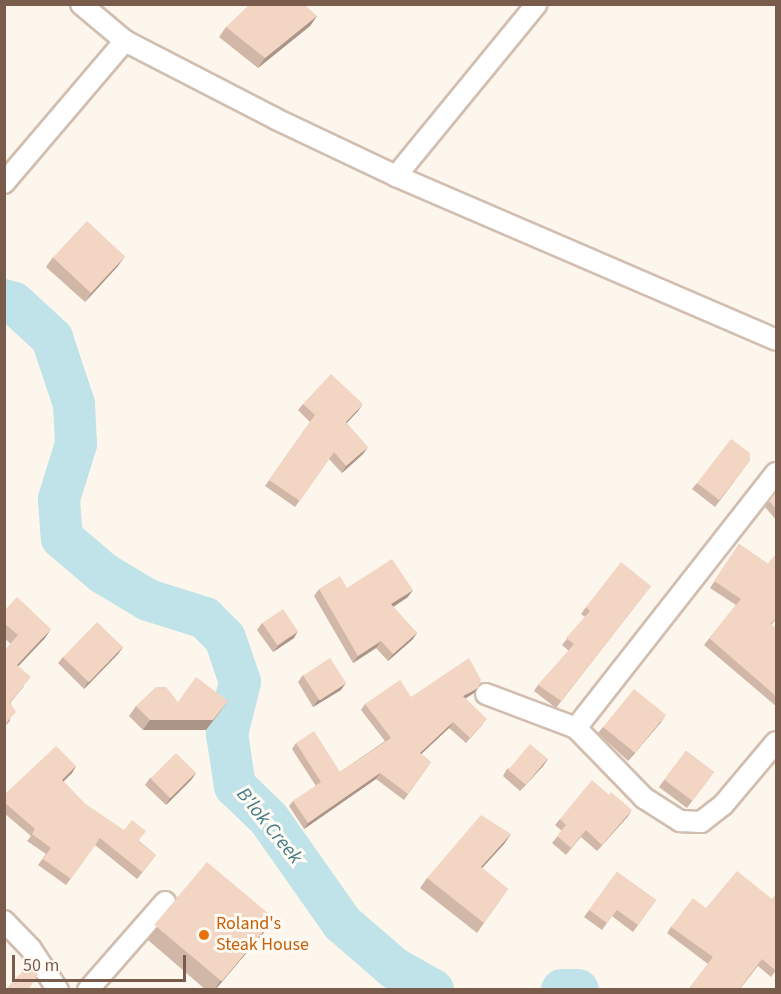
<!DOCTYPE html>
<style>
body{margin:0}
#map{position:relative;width:781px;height:994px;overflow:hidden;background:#fdf6ec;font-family:"Source Sans 3",sans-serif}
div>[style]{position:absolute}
.river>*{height:42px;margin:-21px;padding:0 21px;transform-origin:21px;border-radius:21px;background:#bfe3e8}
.roads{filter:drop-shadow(2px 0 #d1beb0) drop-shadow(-2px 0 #d1beb0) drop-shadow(0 2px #d1beb0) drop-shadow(0 -2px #d1beb0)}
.street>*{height:20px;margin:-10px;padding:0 10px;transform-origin:10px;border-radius:10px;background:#fff}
.wall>*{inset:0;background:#d1b7a8;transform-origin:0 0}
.shaded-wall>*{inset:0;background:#aa9588}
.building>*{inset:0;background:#f3d5c3;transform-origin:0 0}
.dots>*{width:16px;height:16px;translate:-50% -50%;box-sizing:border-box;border:3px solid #fffaf3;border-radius:50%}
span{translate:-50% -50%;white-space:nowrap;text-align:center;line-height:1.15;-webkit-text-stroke:6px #fffaf3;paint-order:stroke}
.food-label{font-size:18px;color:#c56008}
.left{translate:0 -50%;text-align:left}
.water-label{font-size:20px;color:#437c86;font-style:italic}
.frame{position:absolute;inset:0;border:6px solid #7a5c4d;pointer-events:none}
.scale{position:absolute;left:12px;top:955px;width:174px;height:27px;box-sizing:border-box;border:3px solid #7a5c4d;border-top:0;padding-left:8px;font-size:18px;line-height:21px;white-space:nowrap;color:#7a5c4d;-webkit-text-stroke:4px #fffaf3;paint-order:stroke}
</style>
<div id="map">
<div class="river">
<i style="left:4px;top:300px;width:10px;rotate:17deg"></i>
<i style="left:14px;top:303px;width:52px;rotate:42.6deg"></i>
<i style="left:52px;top:338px;width:70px;rotate:71.6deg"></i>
<i style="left:74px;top:404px;width:40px;rotate:87.1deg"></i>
<i style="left:76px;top:444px;width:58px;rotate:107.2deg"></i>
<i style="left:59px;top:499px;width:39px;rotate:86deg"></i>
<i style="left:62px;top:538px;width:54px;rotate:40.5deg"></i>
<i style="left:103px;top:573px;width:52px;rotate:31deg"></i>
<i style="left:148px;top:600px;width:60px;rotate:17.5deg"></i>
<i style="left:205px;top:618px;width:28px;rotate:45deg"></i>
<i style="left:225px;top:638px;width:46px;rotate:71.2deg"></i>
<i style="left:240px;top:682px;width:54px;rotate:104deg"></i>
<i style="left:227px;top:734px;width:53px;rotate:81.3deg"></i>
<i style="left:235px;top:786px;width:47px;rotate:44.1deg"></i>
<i style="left:269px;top:819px;width:127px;rotate:54.9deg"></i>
<i style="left:342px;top:923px;width:69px;rotate:40.9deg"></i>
<i style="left:394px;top:968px;width:45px;rotate:29.4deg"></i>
<i style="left:562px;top:990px;width:16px"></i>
</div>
<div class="roads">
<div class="street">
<i style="left:81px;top:4px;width:57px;rotate:40.1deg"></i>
<i style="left:125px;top:41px;width:170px;rotate:27.3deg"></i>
<i style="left:276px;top:119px;width:133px;rotate:25.4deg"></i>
<i style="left:396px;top:176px;width:414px;rotate:23.3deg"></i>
<i style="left:396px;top:176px;width:222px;rotate:-50.7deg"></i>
<i style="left:4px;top:183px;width:187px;rotate:-49.6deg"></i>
<i style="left:486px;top:694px;width:96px;rotate:20.7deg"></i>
<i style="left:576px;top:728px;width:98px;rotate:45.8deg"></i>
<i style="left:644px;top:798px;width:43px;rotate:32.6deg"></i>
<i style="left:680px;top:821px;width:21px;rotate:3deg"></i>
<i style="left:701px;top:822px;width:28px;rotate:-38deg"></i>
<i style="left:723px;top:805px;width:82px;rotate:-49.9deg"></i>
<i style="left:576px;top:728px;width:324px;rotate:-51.9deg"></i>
<i style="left:4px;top:921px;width:39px;rotate:46deg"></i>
<i style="left:31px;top:949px;width:49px;rotate:56.6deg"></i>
<i style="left:88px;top:990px;width:117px;rotate:-48.8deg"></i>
</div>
</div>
<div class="wall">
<i style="clip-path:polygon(317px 16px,310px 26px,258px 68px,219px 37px,226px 27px)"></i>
<i style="clip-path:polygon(53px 257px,118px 266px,85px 302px,46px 267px)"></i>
<i style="clip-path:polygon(303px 404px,358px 411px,347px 423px,363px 454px,342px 473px,329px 459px,295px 507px,265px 486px,310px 422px,298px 410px)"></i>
<i style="clip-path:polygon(745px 467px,715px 507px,692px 489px,697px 483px)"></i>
<i style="clip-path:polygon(777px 491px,777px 521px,765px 507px)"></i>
<i style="clip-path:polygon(739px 544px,768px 564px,777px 553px,777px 618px,771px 625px,777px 629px,777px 707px,704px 645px,736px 605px,710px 588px)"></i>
<i style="clip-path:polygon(651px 586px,556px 708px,534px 691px,538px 685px,569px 651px,562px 645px,585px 617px,581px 614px,586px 607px)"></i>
<i style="clip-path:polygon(347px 588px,408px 597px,393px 607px,417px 633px,412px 640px,388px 661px,376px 648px,353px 663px,314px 596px,319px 589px)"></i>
<i style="clip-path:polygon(4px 611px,45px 638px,18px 666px,24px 686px,11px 702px,10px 721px,4px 727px,4px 651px,11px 644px,4px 638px)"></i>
<i style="clip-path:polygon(262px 623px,294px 638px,273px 652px,257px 630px)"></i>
<i style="clip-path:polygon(123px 647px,118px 654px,84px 689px,58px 663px,63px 657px)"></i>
<i style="clip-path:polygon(303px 675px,341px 690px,313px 707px,298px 682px)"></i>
<i style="clip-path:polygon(474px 693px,465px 699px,483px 724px,466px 743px,449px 728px,421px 754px,431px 762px,404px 800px,376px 779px,304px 829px,289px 806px,293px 801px,316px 786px,292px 749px,296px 743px,340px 772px,385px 741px,361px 710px,365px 704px,411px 697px)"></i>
<i style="clip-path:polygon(136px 706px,221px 711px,206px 730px,143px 730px,129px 716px)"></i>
<i style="clip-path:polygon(661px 722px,628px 761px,598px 733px,603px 727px)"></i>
<i style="left:686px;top:751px;width:35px;height:45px;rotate:37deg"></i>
<i style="clip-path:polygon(548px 759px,543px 766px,520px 791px,503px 776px,507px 769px)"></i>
<i style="clip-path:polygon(76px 766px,72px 773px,63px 781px,85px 804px,139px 841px,156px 855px,137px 879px,95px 845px,66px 885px,38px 865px,46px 854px,27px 841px,31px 836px,4px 813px,4px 795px)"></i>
<i style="clip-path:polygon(196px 773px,191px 780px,166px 805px,145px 785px,150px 778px)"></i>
<i style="clip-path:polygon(628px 816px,597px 851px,581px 837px,566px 855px,552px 843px,562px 831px,555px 825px,560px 819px)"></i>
<i style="clip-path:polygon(511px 834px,504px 844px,482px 868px,508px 889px,477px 933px,420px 888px,427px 878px)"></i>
<i style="clip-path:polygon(617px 872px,656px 900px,633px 932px,612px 916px,602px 930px,584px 917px)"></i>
<i style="clip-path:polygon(777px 894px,777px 969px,771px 977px,758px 966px,740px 989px,741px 990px,688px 990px,708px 964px,667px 933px,671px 927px,706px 908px,772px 899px)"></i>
<i style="clip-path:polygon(157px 927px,265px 931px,215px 990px,206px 990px,148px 940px)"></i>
</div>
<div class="shaded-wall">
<i style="clip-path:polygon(317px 16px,310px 26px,258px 68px,265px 58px)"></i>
<i style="clip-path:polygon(125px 256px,118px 266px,85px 302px,92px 292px)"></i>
<i style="clip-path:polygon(363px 404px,358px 411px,341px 429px,346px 422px)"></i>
<i style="clip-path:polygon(368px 447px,363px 454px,342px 473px,346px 466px)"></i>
<i style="clip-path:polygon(413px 590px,408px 597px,387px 611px,391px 604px)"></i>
<i style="clip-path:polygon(51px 629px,45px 638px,11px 674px,17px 665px)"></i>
<i style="clip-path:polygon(298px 631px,294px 638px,273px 652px,278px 646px)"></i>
<i style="clip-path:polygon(417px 633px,412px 640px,388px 661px,393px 654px)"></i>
<i style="clip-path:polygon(381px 641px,376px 648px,353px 663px,358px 656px)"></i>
<i style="clip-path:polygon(123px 647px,118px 654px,84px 689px,88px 682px)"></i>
<i style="clip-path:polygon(346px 683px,341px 690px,313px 707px,318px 700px)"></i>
<i style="clip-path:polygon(478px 688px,474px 693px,459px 702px,463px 696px)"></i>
<i style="clip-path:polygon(228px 701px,206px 730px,143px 730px,150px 720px)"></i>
<i style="clip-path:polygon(666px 715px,661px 722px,628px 761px,633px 754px)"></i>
<i style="clip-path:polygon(453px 722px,449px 728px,416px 759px,420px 753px)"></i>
<i style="clip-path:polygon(548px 759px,543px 766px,520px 791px,525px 785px)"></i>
<i style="clip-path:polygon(76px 766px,72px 773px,58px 787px,62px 780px)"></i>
<i style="clip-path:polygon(196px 773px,191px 780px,166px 805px,170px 798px)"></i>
<i style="clip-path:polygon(380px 773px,376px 779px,304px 829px,308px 823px)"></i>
<i style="clip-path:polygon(632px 810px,628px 816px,597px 851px,602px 845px)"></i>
<i style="clip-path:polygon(511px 834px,504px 844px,474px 877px,481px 867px)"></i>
<i style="clip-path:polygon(274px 919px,265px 931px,215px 990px,220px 981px)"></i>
</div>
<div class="building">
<i style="clip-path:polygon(250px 4px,304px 4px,317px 16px,265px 58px,226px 27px)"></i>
<i style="left:87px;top:221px;width:52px;height:50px;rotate:43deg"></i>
<i style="clip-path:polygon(331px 374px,363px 404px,346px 422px,368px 447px,346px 466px,334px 452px,300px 501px,269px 480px,315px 415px,303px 404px)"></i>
<i style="clip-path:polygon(731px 439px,750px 453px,750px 461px,719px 500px,697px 483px)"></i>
<i style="clip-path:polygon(777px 491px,777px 510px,769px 501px)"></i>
<i style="clip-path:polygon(739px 544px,768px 564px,777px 553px,777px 617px,770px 624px,777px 629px,777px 697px,709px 638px,741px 599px,714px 581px)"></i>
<i style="clip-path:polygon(392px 559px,413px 590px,391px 604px,417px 633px,393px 654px,381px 641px,358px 656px,319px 589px,340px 576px,347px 588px)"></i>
<i style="clip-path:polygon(621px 562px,651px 586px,561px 701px,538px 685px,574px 644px,566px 638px,590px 611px,586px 607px)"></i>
<i style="clip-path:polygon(17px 597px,51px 629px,17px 665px,31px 677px,10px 702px,16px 712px,4px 725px,4px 651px,18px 635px,4px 623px,4px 611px)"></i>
<i style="left:283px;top:609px;width:27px;height:25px;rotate:56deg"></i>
<i style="left:97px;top:622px;width:36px;height:49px;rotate:44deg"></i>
<i style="left:330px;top:658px;width:30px;height:32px;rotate:57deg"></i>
<i style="clip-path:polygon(469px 658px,481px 680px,478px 688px,463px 696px,487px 719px,470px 738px,453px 722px,420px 753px,431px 762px,408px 794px,380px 773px,308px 823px,293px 801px,321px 782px,296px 743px,314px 731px,340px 772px,391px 738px,365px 704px,400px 680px,411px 697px)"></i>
<i style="clip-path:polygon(196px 677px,228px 701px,213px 720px,150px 720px,136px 706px,156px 687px,166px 687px,178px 702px)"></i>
<i style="left:634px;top:689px;width:41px;height:49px;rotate:39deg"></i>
<i style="left:530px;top:744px;width:23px;height:34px;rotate:40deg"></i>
<i style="clip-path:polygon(56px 746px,76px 766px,62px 780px,85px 804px,124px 830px,132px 820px,146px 831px,138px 841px,156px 855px,142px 872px,100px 838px,71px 879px,43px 859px,51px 848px,32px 834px,35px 829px,4px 802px,4px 795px)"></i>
<i style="left:686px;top:751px;width:35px;height:36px;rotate:37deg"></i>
<i style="left:176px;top:753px;width:28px;height:36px;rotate:45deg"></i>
<i style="clip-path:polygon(592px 780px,609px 795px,611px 792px,632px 810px,602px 845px,586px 830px,571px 848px,557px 836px,566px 825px,560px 819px)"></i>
<i style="clip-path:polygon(481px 815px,511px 834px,481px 867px,508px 889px,484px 923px,427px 878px)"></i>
<i style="left:207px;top:862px;width:88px;height:82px;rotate:40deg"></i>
<i style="clip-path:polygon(737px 871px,772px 899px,777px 894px,777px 968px,775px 970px,762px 959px,740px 988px,741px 990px,693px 990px,690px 987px,713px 957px,671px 927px,693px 898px,706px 908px)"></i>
<i style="clip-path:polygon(617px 872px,656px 900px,638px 925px,617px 910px,607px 923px,589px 910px)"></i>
<i style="clip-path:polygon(30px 963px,38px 975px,28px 990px,5px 990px)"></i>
</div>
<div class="dots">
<i style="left:204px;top:935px;background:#e8710a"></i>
</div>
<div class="food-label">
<span class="left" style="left:216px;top:935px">Roland's<br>Steak House</span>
</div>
<div class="water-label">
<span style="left:269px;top:826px;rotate:51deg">B'lok Creek</span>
</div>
<div class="frame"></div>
<div class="scale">50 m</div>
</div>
